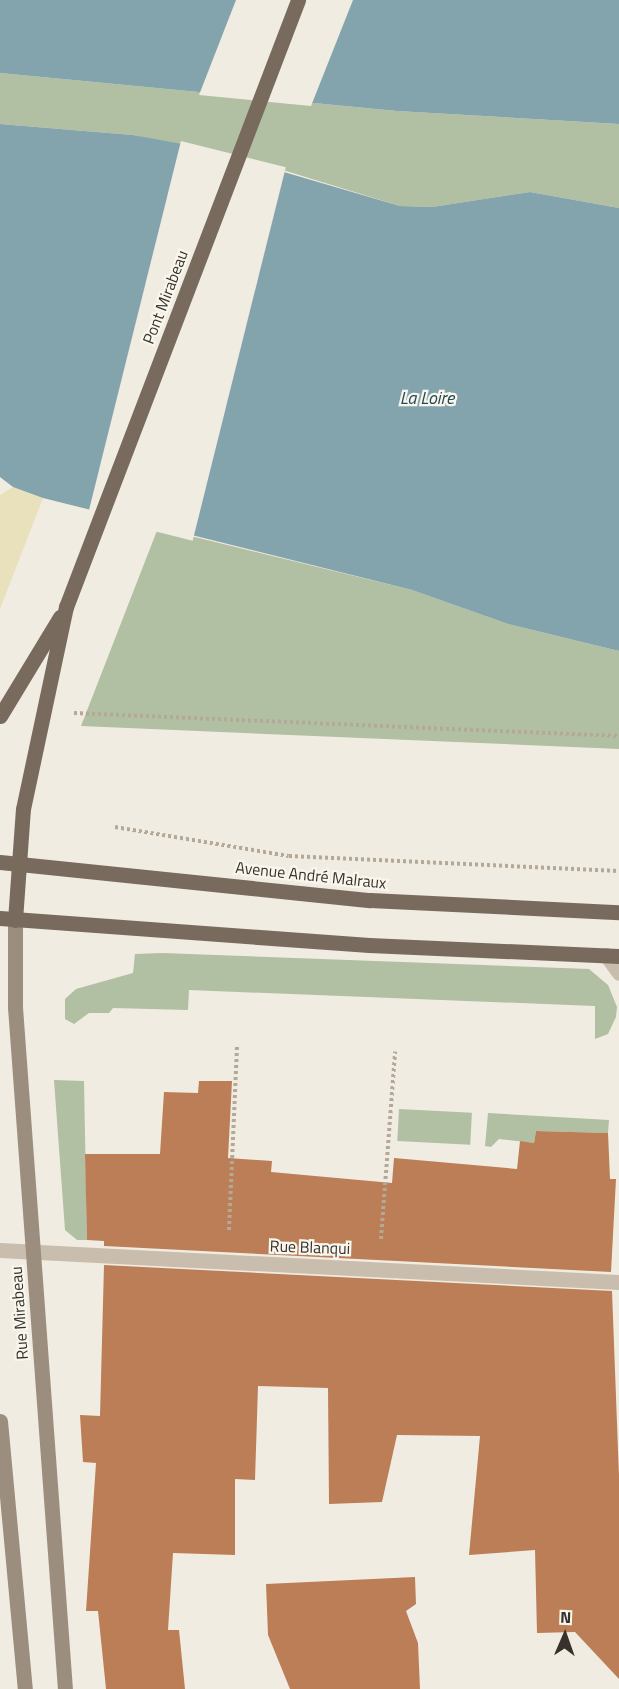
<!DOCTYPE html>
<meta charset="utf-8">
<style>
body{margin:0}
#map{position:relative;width:619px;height:1689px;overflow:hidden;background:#f1ece1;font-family:"Titillium Web",sans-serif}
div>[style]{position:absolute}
.green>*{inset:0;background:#b1bfa2;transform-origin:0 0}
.sand>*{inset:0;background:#e9e0bc}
.water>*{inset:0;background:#83a4ac}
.pier>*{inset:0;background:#f1ece1;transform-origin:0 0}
.building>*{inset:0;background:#bb7e56}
.path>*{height:4px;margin-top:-2px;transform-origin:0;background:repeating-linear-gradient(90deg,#b4a998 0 3px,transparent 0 6px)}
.street>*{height:15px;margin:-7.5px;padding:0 7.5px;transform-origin:7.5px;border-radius:7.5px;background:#c9beae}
.secondary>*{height:15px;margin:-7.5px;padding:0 7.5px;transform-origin:7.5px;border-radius:7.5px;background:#9c8e7f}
.primary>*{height:15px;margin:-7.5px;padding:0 7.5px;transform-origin:7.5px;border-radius:7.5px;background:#786b5e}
.primary-bridge>*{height:15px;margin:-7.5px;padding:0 7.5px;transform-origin:7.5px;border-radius:7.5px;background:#786b5e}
span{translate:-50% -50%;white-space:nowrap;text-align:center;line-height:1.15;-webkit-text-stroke:4.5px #f9f6ed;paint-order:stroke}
.street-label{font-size:16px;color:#38312b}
.water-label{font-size:18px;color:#254b56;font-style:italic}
.north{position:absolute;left:535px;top:1605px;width:60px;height:60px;-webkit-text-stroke:4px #f9f6ed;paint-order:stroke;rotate:2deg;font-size:16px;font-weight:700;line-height:24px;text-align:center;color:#38312b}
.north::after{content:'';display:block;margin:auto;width:21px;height:27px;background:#38312b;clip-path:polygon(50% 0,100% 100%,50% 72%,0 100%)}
</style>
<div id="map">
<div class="green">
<i style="clip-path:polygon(0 73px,397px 111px,619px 124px,619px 208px,530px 192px,432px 207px,400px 206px,273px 167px,133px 135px,0 124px)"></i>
<i style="clip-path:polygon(158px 528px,412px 590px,508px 624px,619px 651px,619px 749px,81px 726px)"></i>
<i style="clip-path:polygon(163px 953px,589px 969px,608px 985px,617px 1007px,616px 1017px,608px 1034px,595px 1039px,595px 1006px,189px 990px,188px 1010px,113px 1008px,109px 1013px,89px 1013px,74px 1024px,65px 1019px,65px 999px,76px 989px,133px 973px,135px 954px)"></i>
<i style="clip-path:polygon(54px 1080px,84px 1081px,87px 1240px,77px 1240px,65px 1230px)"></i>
<i style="left:399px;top:1109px;width:73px;height:32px;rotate:3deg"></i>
<i style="clip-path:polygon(488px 1113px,609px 1120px,608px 1133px,536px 1131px,534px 1143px,499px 1139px,491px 1147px,485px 1146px)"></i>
</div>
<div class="sand">
<i style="clip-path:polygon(13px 487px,43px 498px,0 609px,0 495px)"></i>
</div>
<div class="water">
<i style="clip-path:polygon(0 0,619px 0,619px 124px,397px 111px,0 73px)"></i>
<i style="clip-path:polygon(0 124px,133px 135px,198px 147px,400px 206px,432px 207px,530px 192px,619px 208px,619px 651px,508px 624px,412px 590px,43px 498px,13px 487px,0 477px)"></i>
</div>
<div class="pier">
<i style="clip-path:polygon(236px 0,353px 0,311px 106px,199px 95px)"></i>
<i style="left:181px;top:141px;width:108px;height:385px;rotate:14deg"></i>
</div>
<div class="building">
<i style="clip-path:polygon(199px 1081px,232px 1081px,228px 1158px,272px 1161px,271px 1172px,392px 1183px,394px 1158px,517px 1169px,520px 1141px,534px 1143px,536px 1131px,608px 1133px,610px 1179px,616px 1179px,611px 1272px,104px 1246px,104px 1241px,87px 1240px,85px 1154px,160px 1154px,164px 1092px,198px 1093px)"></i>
<i style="clip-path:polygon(104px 1265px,612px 1291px,619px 1476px,619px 1679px,575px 1632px,537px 1633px,535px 1550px,469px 1555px,480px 1436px,397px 1435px,382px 1502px,329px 1504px,328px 1388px,258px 1386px,255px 1480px,235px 1479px,235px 1555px,173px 1553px,168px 1630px,179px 1630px,185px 1689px,106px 1689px,98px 1611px,86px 1611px,96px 1463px,83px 1462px,80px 1415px,100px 1416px)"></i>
<i style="clip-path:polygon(415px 1577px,416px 1604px,406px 1611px,418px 1643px,420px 1689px,290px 1689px,268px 1635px,266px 1584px)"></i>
</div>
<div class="path">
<i style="left:74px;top:713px;width:545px;rotate:2.42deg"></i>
<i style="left:115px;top:827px;width:176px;rotate:9.5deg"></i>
<i style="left:289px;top:856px;width:330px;rotate:2.6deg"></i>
<i style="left:229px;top:1230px;width:185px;rotate:-87.5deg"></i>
<i style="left:381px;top:1239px;width:188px;rotate:-85.7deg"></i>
</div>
<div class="street">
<i style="left:606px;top:955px;width:22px;rotate:54deg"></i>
<i style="left:0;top:1250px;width:620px;rotate:2.96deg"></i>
</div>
<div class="secondary">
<i style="left:15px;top:920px;width:87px;rotate:90deg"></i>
<i style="left:15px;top:1007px;width:684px;rotate:85.81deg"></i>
<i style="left:0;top:1421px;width:269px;rotate:84.7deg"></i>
</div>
<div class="primary">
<i style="left:66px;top:607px;width:650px;rotate:-69.08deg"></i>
<i style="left:0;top:862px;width:372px;rotate:5.9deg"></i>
<i style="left:370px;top:900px;width:249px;rotate:2.8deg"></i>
<i style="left:0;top:918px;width:370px;rotate:4.2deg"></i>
<i style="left:369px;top:945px;width:250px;rotate:2.5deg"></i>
<i style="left:15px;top:920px;width:111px;rotate:-85.9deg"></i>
</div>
<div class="primary-bridge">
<i style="left:0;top:716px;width:116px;rotate:-58.8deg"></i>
<i style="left:23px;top:809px;width:207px;rotate:-78deg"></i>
</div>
<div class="street-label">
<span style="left:165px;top:297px;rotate:-69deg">Pont Mirabeau</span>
<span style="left:311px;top:875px;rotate:6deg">Avenue André Malraux</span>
<span style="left:310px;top:1247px;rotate:2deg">Rue Blanqui</span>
<span style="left:19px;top:1313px;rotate:-94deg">Rue Mirabeau</span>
</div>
<div class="water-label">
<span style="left:427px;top:398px">La Loire</span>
</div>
<div class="north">N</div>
</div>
